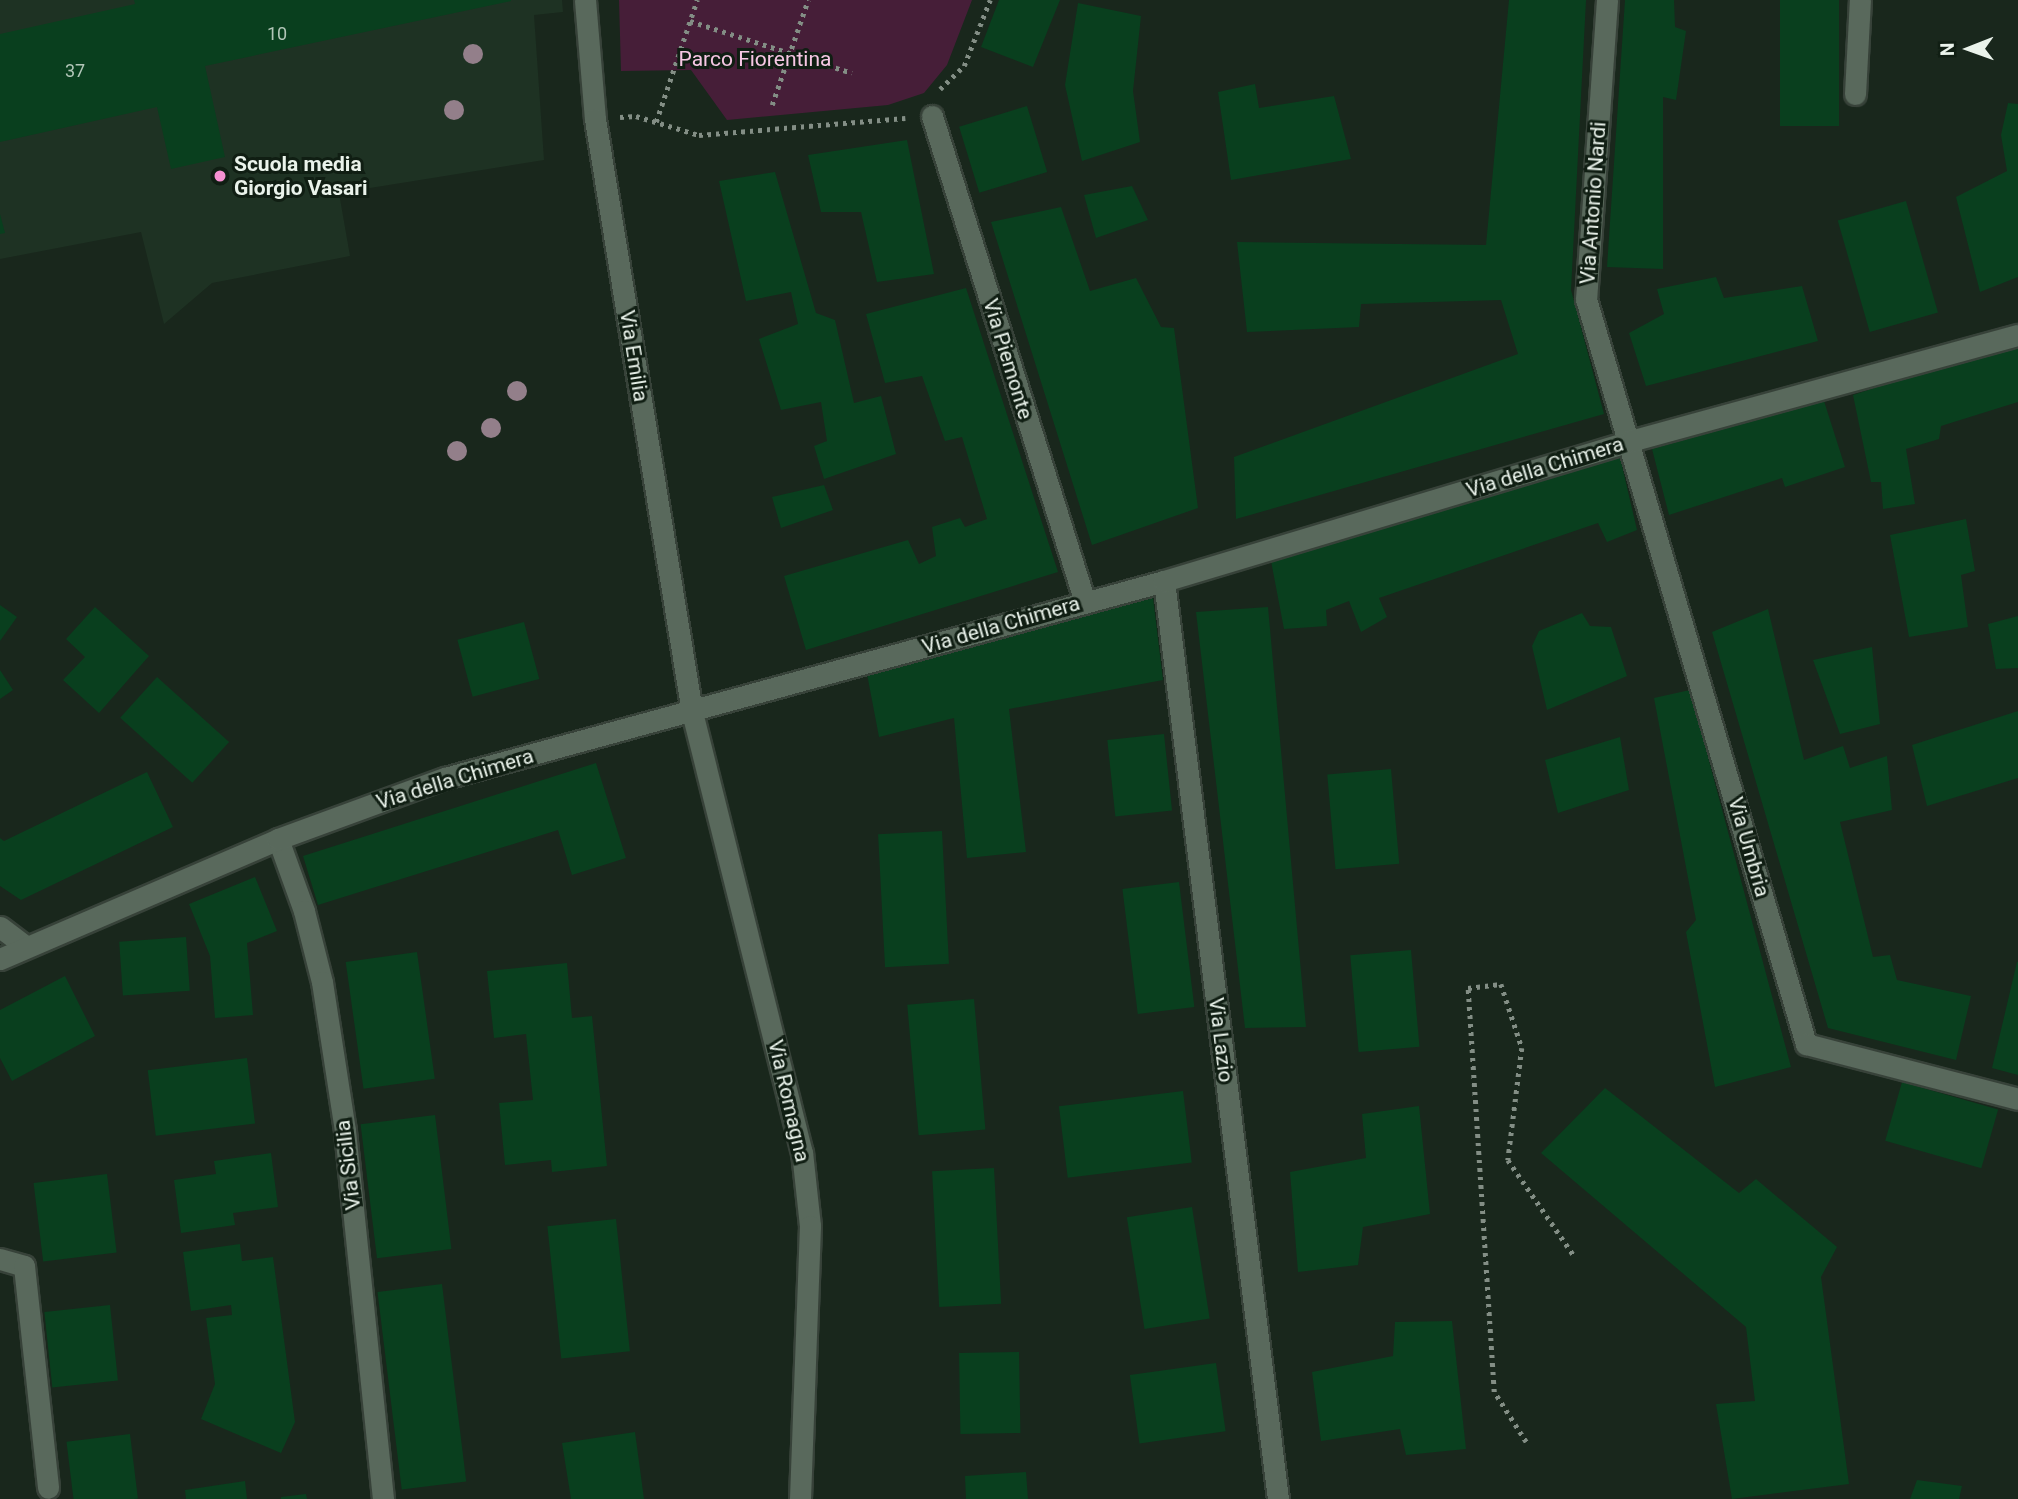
<!DOCTYPE html>
<style>
body{margin:0}
#map{position:relative;width:2018px;height:1499px;overflow:hidden;background:#19271c;font-family:Roboto,sans-serif}
div>[style]{position:absolute}
.built>*{inset:0;background:#1e3223}
.green>*{inset:0;background:#461e38}
.building>*{inset:0;background:#093f1e;transform-origin:0 0}
.path>*{height:4.5px;margin-top:-2.25px;transform-origin:0;background:repeating-linear-gradient(90deg,#838e85 0 3.5px,transparent 0 8.5px)}
.roads{filter:drop-shadow(2px 0 #374239) drop-shadow(-2px 0 #374239) drop-shadow(0 2px #374239) drop-shadow(0 -2px #374239)}
.street>*{height:21px;margin:-10.5px;padding:0 10.5px;transform-origin:10.5px;border-radius:10.5px;background:#59695c}
.secondary>*{height:21px;margin:-10.5px;padding:0 10.5px;transform-origin:10.5px;border-radius:10.5px;background:#59695c}
.trees>*{width:20px;height:20px;margin:-10px;border-radius:50%;background:#937f8a}
.dots>*{width:19px;height:19px;translate:-50% -50%;box-sizing:border-box;border:4px solid #101e13;border-radius:50%}
span{translate:-50% -50%;white-space:nowrap;text-align:center;line-height:1.15;-webkit-text-stroke:6px #101e13;paint-order:stroke}
.number-label{font-size:18px;color:#b2c6b8}
.number-label span{-webkit-text-stroke-width:0}
.park-label{font-size:21px;color:#f7c7e4}
.poi-label{font-size:21px;color:#eaf3eb;font-weight:700}
.left{translate:0 -50%;text-align:left}
.street-label{font-size:21px;color:#eaf3eb}
.north{position:absolute;left:1934px;top:14px;width:70px;height:70px;-webkit-text-stroke:5px #101e13;paint-order:stroke;rotate:269deg;font-size:19px;font-weight:700;line-height:28px;text-align:center;color:#eaf3eb}
.north::after{content:'';display:block;margin:auto;width:24px;height:32px;background:#eaf3eb;clip-path:polygon(50% 0,100% 100%,50% 72%,0 100%)}
</style>
<div id="map">
<div class="built">
<i style="clip-path:polygon(0 0,562px 0,563px 12px,534px 15px,544px 160px,339px 193px,350px 256px,212px 283px,164px 324px,141px 232px,0 259px)"></i>
</div>
<div class="green">
<i style="clip-path:polygon(619px 0,972px 0,947px 65px,924px 93px,888px 105px,727px 120px,691px 70px,621px 71px)"></i>
</div>
<div class="building">
<i style="clip-path:polygon(134px 0,511px 0,511px 1px,205px 66px,225px 157px,171px 169px,157px 107px,0 142px,0 34px,135px 4px)"></i>
<i style="clip-path:polygon(999px 0,1060px 0,1033px 67px,981px 47px)"></i>
<i style="clip-path:polygon(1509px 0,1586px 0,1571px 290px,1604px 414px,1236px 519px,1234px 457px,1518px 354px,1501px 300px,1361px 304px,1359px 327px,1247px 332px,1237px 242px,1486px 245px)"></i>
<i style="clip-path:polygon(1625px 0,1674px 0,1675px 27px,1686px 31px,1676px 100px,1663px 97px,1663px 269px,1607px 267px)"></i>
<i style="left:1780px;top:0;width:59px;height:126px"></i>
<i style="clip-path:polygon(1078px 3px,1141px 16px,1133px 91px,1140px 142px,1082px 161px,1065px 85px)"></i>
<i style="clip-path:polygon(1255px 84px,1259px 108px,1334px 96px,1351px 159px,1231px 180px,1218px 92px)"></i>
<i style="clip-path:polygon(2008px 103px,2018px 104px,2018px 277px,1980px 292px,1956px 197px,2007px 171px,2001px 135px)"></i>
<i style="left:1027px;top:106px;width:69px;height:71px;rotate:73deg"></i>
<i style="clip-path:polygon(907px 140px,934px 274px,877px 282px,861px 212px,821px 212px,808px 155px)"></i>
<i style="clip-path:polygon(775px 172px,816px 313px,835px 320px,854px 403px,881px 396px,896px 454px,824px 479px,814px 446px,827px 441px,821px 402px,781px 410px,759px 339px,798px 324px,791px 292px,746px 301px,719px 181px)"></i>
<i style="clip-path:polygon(1132px 186px,1148px 220px,1096px 238px,1084px 195px)"></i>
<i style="left:1906px;top:201px;width:116px;height:71px;rotate:74deg"></i>
<i style="clip-path:polygon(1061px 207px,1090px 291px,1136px 278px,1161px 327px,1174px 328px,1198px 508px,1092px 545px,991px 222px)"></i>
<i style="clip-path:polygon(0 214px,5px 233px,0 234px)"></i>
<i style="clip-path:polygon(1716px 277px,1724px 298px,1802px 286px,1818px 341px,1646px 386px,1629px 333px,1664px 314px,1657px 289px)"></i>
<i style="clip-path:polygon(966px 288px,1058px 572px,806px 650px,784px 576px,908px 540px,919px 564px,936px 556px,932px 527px,960px 518px,965px 527px,987px 519px,962px 437px,945px 441px,922px 376px,885px 383px,866px 314px)"></i>
<i style="clip-path:polygon(2018px 341px,2018px 402px,1941px 426px,1939px 439px,1906px 449px,1915px 504px,1883px 509px,1881px 482px,1871px 482px,1853px 395px)"></i>
<i style="clip-path:polygon(1824px 401px,1845px 467px,1785px 487px,1782px 478px,1669px 515px,1652px 449px)"></i>
<i style="clip-path:polygon(1619px 453px,1637px 530px,1607px 542px,1598px 523px,1379px 598px,1387px 617px,1361px 632px,1349px 601px,1326px 610px,1327px 626px,1284px 629px,1271px 561px)"></i>
<i style="clip-path:polygon(824px 485px,833px 510px,781px 528px,772px 497px)"></i>
<i style="clip-path:polygon(1966px 519px,1975px 571px,1961px 575px,1968px 627px,1909px 637px,1890px 535px)"></i>
<i style="clip-path:polygon(1153px 598px,1163px 680px,1009px 709px,1026px 852px,967px 858px,954px 718px,879px 737px,867px 674px)"></i>
<i style="clip-path:polygon(0 605px,17px 617px,0 641px)"></i>
<i style="clip-path:polygon(95px 607px,149px 656px,99px 713px,63px 680px,85px 657px,66px 639px)"></i>
<i style="clip-path:polygon(1268px 607px,1306px 1027px,1245px 1028px,1196px 612px)"></i>
<i style="clip-path:polygon(1768px 609px,1804px 760px,1843px 746px,1850px 768px,1887px 756px,1892px 810px,1840px 822px,1873px 957px,1890px 955px,1897px 980px,1971px 996px,1956px 1060px,1828px 1028px,1712px 632px)"></i>
<i style="clip-path:polygon(1582px 613px,1590px 626px,1611px 627px,1627px 676px,1547px 710px,1532px 646px,1539px 631px)"></i>
<i style="clip-path:polygon(2018px 616px,2018px 668px,1996px 669px,1988px 624px)"></i>
<i style="left:524px;top:622px;width:59px;height:69px;rotate:75deg"></i>
<i style="clip-path:polygon(1872px 647px,1880px 724px,1840px 734px,1813px 660px)"></i>
<i style="clip-path:polygon(0 670px,13px 690px,0 699px)"></i>
<i style="left:157px;top:677px;width:97px;height:55px;rotate:42deg"></i>
<i style="clip-path:polygon(1690px 690px,1791px 1067px,1715px 1087px,1686px 932px,1696px 920px,1654px 698px)"></i>
<i style="clip-path:polygon(2018px 711px,2018px 778px,1927px 806px,1912px 745px)"></i>
<i style="left:1164px;top:734px;width:77px;height:57px;rotate:84deg"></i>
<i style="clip-path:polygon(1620px 737px,1629px 790px,1558px 813px,1545px 760px)"></i>
<i style="clip-path:polygon(596px 763px,626px 858px,572px 875px,558px 830px,318px 905px,303px 856px)"></i>
<i style="left:1391px;top:769px;width:95px;height:64px;rotate:85deg"></i>
<i style="clip-path:polygon(147px 772px,173px 827px,21px 900px,0 886px,0 838px,4px 841px)"></i>
<i style="left:942px;top:831px;width:133px;height:64px;rotate:87deg"></i>
<i style="clip-path:polygon(255px 877px,277px 931px,247px 943px,253px 1015px,215px 1018px,210px 956px,189px 904px)"></i>
<i style="left:1179px;top:882px;width:126px;height:57px;rotate:83deg"></i>
<i style="left:186px;top:937px;width:54px;height:67px;rotate:86deg"></i>
<i style="left:1411px;top:950px;width:97px;height:61px;rotate:85deg"></i>
<i style="left:417px;top:952px;width:128px;height:72px;rotate:82deg"></i>
<i style="clip-path:polygon(2017px 962px,2018px 962px,2018px 1075px,1992px 1068px)"></i>
<i style="clip-path:polygon(567px 963px,572px 1018px,592px 1016px,607px 1166px,552px 1172px,551px 1160px,505px 1165px,499px 1103px,533px 1100px,526px 1034px,494px 1038px,487px 971px)"></i>
<i style="clip-path:polygon(65px 976px,95px 1036px,12px 1081px,0 1058px,0 1010px)"></i>
<i style="left:974px;top:999px;width:131px;height:67px;rotate:85deg"></i>
<i style="left:247px;top:1058px;width:66px;height:100px;rotate:83deg"></i>
<i style="left:1902px;top:1082px;width:100px;height:61px;rotate:16deg"></i>
<i style="clip-path:polygon(1605px 1088px,1739px 1193px,1756px 1179px,1837px 1247px,1821px 1277px,1849px 1484px,1732px 1499px,1716px 1404px,1755px 1401px,1746px 1327px,1541px 1153px)"></i>
<i style="left:1183px;top:1091px;width:72px;height:125px;rotate:83deg"></i>
<i style="clip-path:polygon(1419px 1106px,1430px 1214px,1363px 1227px,1358px 1265px,1298px 1272px,1290px 1172px,1366px 1158px,1362px 1114px)"></i>
<i style="left:435px;top:1115px;width:135px;height:75px;rotate:83deg"></i>
<i style="clip-path:polygon(271px 1153px,278px 1207px,233px 1213px,235px 1225px,181px 1233px,174px 1180px,216px 1174px,214px 1161px)"></i>
<i style="left:994px;top:1168px;width:136px;height:62px;rotate:87deg"></i>
<i style="left:107px;top:1174px;width:79px;height:74px;rotate:83deg"></i>
<i style="left:1192px;top:1207px;width:113px;height:66px;rotate:81deg"></i>
<i style="left:616px;top:1219px;width:133px;height:69px;rotate:84deg"></i>
<i style="clip-path:polygon(240px 1244px,242px 1261px,273px 1257px,295px 1422px,281px 1453px,201px 1419px,215px 1384px,206px 1318px,232px 1315px,231px 1305px,191px 1311px,183px 1252px)"></i>
<i style="left:442px;top:1284px;width:199px;height:65px;rotate:83deg"></i>
<i style="left:110px;top:1305px;width:76px;height:66px;rotate:84deg"></i>
<i style="clip-path:polygon(1452px 1321px,1466px 1449px,1406px 1455px,1400px 1429px,1321px 1441px,1312px 1372px,1393px 1356px,1395px 1322px)"></i>
<i style="left:1019px;top:1352px;width:81px;height:60px;rotate:89deg"></i>
<i style="left:1216px;top:1363px;width:69px;height:87px;rotate:82deg"></i>
<i style="clip-path:polygon(635px 1432px,644px 1499px,571px 1499px,562px 1443px)"></i>
<i style="left:130px;top:1434px;width:65px;height:64px;rotate:83deg"></i>
<i style="clip-path:polygon(1026px 1472px,1028px 1499px,966px 1499px,965px 1476px)"></i>
<i style="clip-path:polygon(1917px 1480px,1962px 1486px,1959px 1499px,1910px 1499px)"></i>
<i style="clip-path:polygon(245px 1481px,247px 1499px,186px 1499px,185px 1490px)"></i>
<i style="clip-path:polygon(306px 1494px,307px 1499px,281px 1499px,281px 1497px)"></i>
</div>
<div class="path">
<i style="left:690px;top:21px;width:170px;rotate:17.8deg"></i>
<i style="left:940px;top:89px;width:33px;rotate:-44deg"></i>
<i style="left:964px;top:66px;width:71px;rotate:-68.5deg"></i>
<i style="left:772px;top:105px;width:111px;rotate:-71.1deg"></i>
<i style="left:620px;top:117px;width:16px;rotate:-4deg"></i>
<i style="left:636px;top:116px;width:66px;rotate:16.8deg"></i>
<i style="left:699px;top:135px;width:207px;rotate:-4.7deg"></i>
<i style="left:656px;top:122px;width:129px;rotate:-71.4deg"></i>
<i style="left:1526px;top:1442px;width:59px;rotate:-122.6deg"></i>
<i style="left:1494px;top:1392px;width:405px;rotate:-93.7deg"></i>
<i style="left:1468px;top:988px;width:33px;rotate:-7deg"></i>
<i style="left:1501px;top:984px;width:67px;rotate:71.8deg"></i>
<i style="left:1522px;top:1048px;width:113px;rotate:97.1deg"></i>
<i style="left:1508px;top:1160px;width:118px;rotate:55.4deg"></i>
</div>
<div class="roads">
<div class="street">
<i style="left:1607px;top:0;width:300px;rotate:94deg"></i>
<i style="left:1586px;top:299px;width:777px;rotate:73.55deg"></i>
<i style="left:1806px;top:1044px;width:219px;rotate:14.5deg"></i>
<i style="left:1855px;top:94px;width:94px;rotate:-87deg"></i>
<i style="left:932px;top:116px;width:510px;rotate:72.53deg"></i>
<i style="left:1164px;top:581px;width:925px;rotate:82.92deg"></i>
<i style="left:278px;top:839px;width:77px;rotate:70.1deg"></i>
<i style="left:304px;top:911px;width:73px;rotate:75.8deg"></i>
<i style="left:322px;top:982px;width:151px;rotate:81.2deg"></i>
<i style="left:345px;top:1131px;width:370px;rotate:84.1deg"></i>
<i style="left:0;top:927px;width:31px;rotate:37deg"></i>
<i style="left:0;top:1259px;width:25px;rotate:16deg"></i>
<i style="left:24px;top:1266px;width:223px;rotate:83.8deg"></i>
</div>
<div class="secondary">
<i style="left:585px;top:0;width:119px;rotate:85.2deg"></i>
<i style="left:595px;top:119px;width:601px;rotate:80.71deg"></i>
<i style="left:692px;top:712px;width:454px;rotate:76deg"></i>
<i style="left:802px;top:1152px;width:74px;rotate:83.8deg"></i>
<i style="left:810px;top:1226px;width:273px;rotate:92.1deg"></i>
<i style="left:0;top:959px;width:303px;rotate:-23.3deg"></i>
<i style="left:278px;top:839px;width:178px;rotate:-20.1deg"></i>
<i style="left:445px;top:778px;width:745px;rotate:-15.32deg"></i>
<i style="left:1164px;top:581px;width:487px;rotate:-16.7deg"></i>
<i style="left:1630px;top:441px;width:402px;rotate:-15.3deg"></i>
</div>
</div>
<div class="trees">
<i style="left:473px;top:54px"></i>
<i style="left:454px;top:110px"></i>
<i style="left:517px;top:391px"></i>
<i style="left:491px;top:428px"></i>
<i style="left:457px;top:451px"></i>
</div>
<div class="dots">
<i style="left:220px;top:176px;background:#f590d1"></i>
</div>
<div class="number-label">
<span style="left:277px;top:34px">10</span>
<span style="left:75px;top:71px">37</span>
</div>
<div class="park-label">
<span style="left:755px;top:59px">Parco Fiorentina</span>
</div>
<div class="poi-label">
<span class="left" style="left:234px;top:176px">Scuola media<br>Giorgio Vasari</span>
</div>
<div class="street-label">
<span style="left:1593px;top:203px;rotate:-86deg">Via Antonio Nardi</span>
<span style="left:634px;top:356px;rotate:81deg">Via Emilia</span>
<span style="left:1008px;top:359px;rotate:73deg">Via Piemonte</span>
<span style="left:1545px;top:467px;rotate:-17deg">Via della Chimera</span>
<span style="left:1001px;top:625px;rotate:-16deg">Via della Chimera</span>
<span style="left:455px;top:779px;rotate:-17deg">Via della Chimera</span>
<span style="left:1749px;top:847px;rotate:74deg">Via Umbria</span>
<span style="left:1221px;top:1040px;rotate:83deg">Via Lazio</span>
<span style="left:789px;top:1101px;rotate:77deg">Via Romagna</span>
<span style="left:348px;top:1165px;rotate:-97deg">Via Sicilia</span>
</div>
<div class="north">N</div>
</div>
